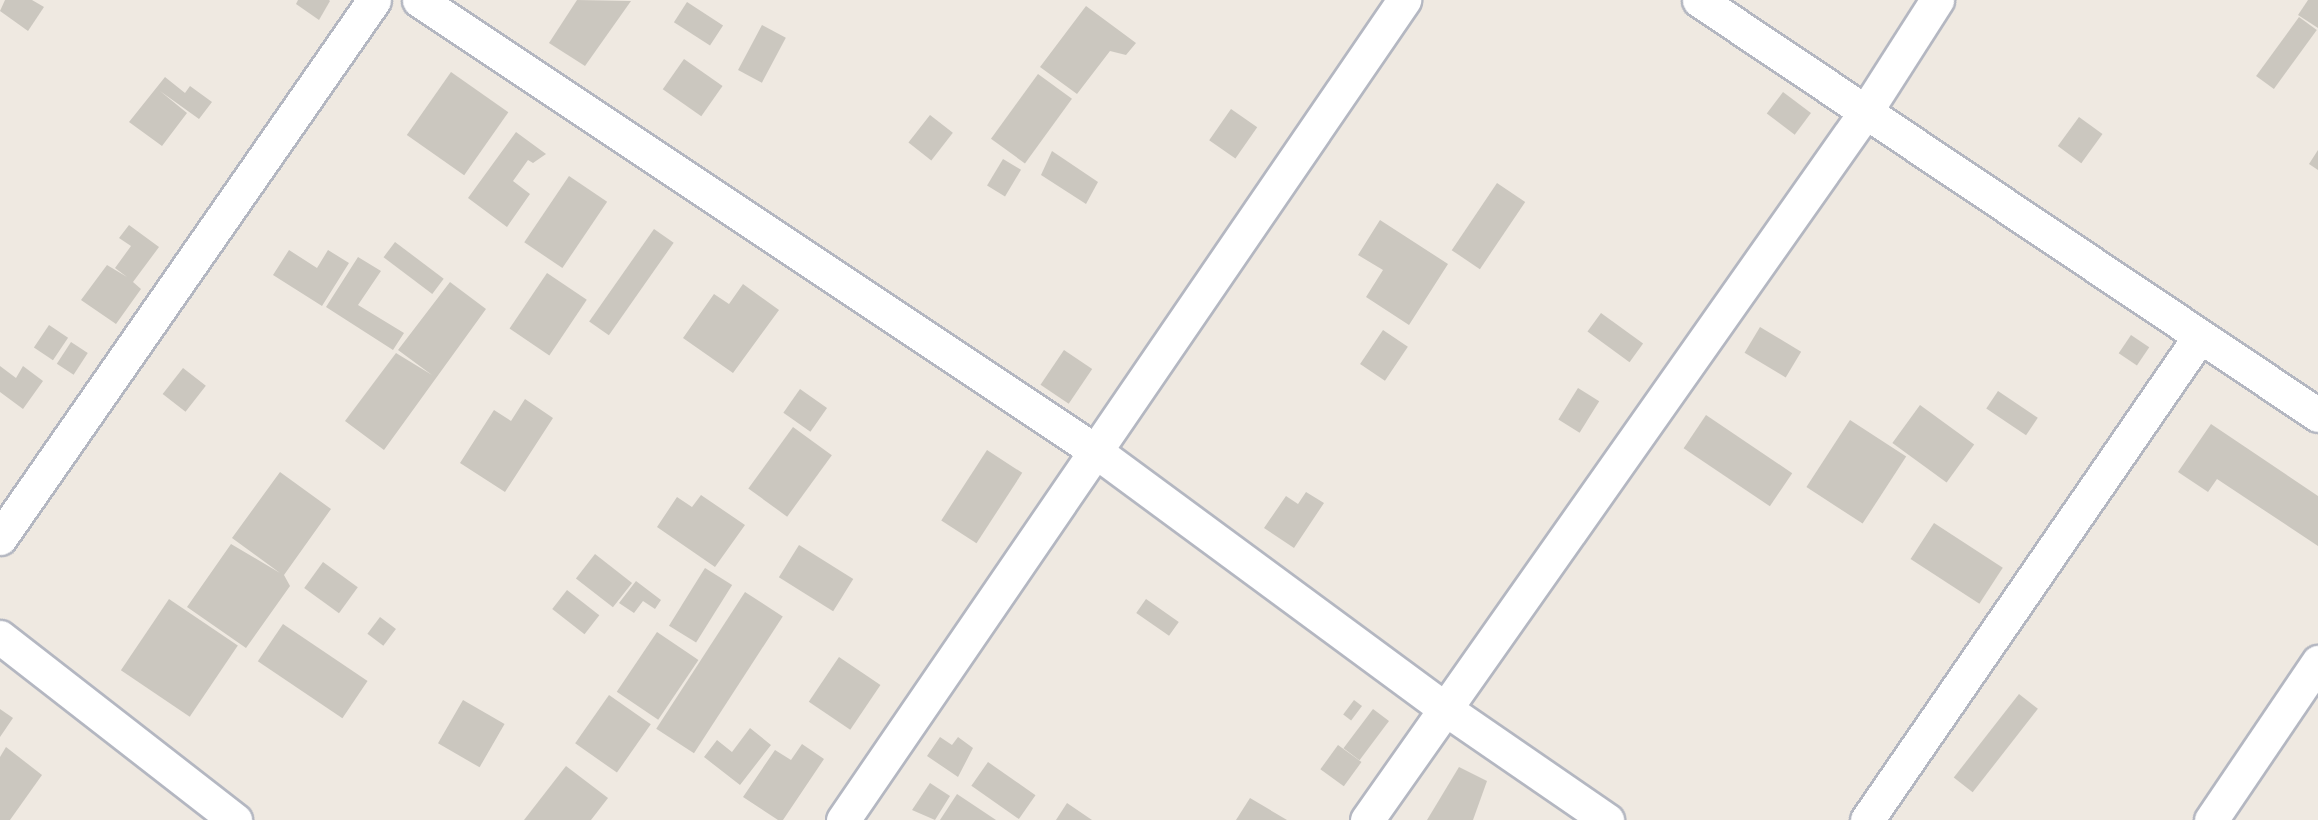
<!DOCTYPE html>
<style>
body{margin:0}
#map{position:relative;width:2318px;height:820px;overflow:hidden;background:#efe9e1;font-family:Ubuntu,sans-serif}
div>[style]{position:absolute}
.building>*{inset:0;background:#cbc7bf;transform-origin:0 0}
.roads{filter:drop-shadow(2px 0 #b4b7c1) drop-shadow(-2px 0 #b4b7c1) drop-shadow(0 2px #b4b7c1) drop-shadow(0 -2px #b4b7c1)}
.minor>*{height:33px;margin:-16.5px;padding:0 16.5px;transform-origin:16.5px;border-radius:16.5px;background:#fff}
span{translate:-50% -50%;white-space:nowrap;text-align:center;line-height:1.15;-webkit-text-stroke:5px #fff;paint-order:stroke}
</style>
<div id="map">
<div class="building">
<i style="clip-path:polygon(5px 0,32px 0,44px 7px,28px 31px,0 11px)"></i>
<i style="clip-path:polygon(298px 0,329px 0,330px 1px,319px 20px,296px 4px)"></i>
<i style="clip-path:polygon(577px 0,631px 1px,585px 66px,549px 43px)"></i>
<i style="clip-path:polygon(2308px 0,2318px 0,2318px 28px,2298px 15px)"></i>
<i style="left:687px;top:2px;width:43px;height:24px;rotate:33deg"></i>
<i style="clip-path:polygon(1086px 6px,1136px 43px,1126px 55px,1110px 51px,1077px 94px,1040px 67px)"></i>
<i style="left:2299px;top:17px;width:22px;height:73px;rotate:36deg"></i>
<i style="left:762px;top:25px;width:27px;height:51px;rotate:28deg"></i>
<i style="left:684px;top:59px;width:47px;height:37px;rotate:35deg"></i>
<i style="left:451px;top:72px;width:70px;height:77px;rotate:35deg"></i>
<i style="left:1038px;top:74px;width:42px;height:80px;rotate:36deg"></i>
<i style="clip-path:polygon(165px 77px,185px 93px,190px 86px,212px 102px,199px 119px,160px 91px,187px 113px,162px 146px,129px 122px)"></i>
<i style="left:1783px;top:92px;width:35px;height:27px;rotate:37deg"></i>
<i style="left:1231px;top:109px;width:32px;height:38px;rotate:35deg"></i>
<i style="left:930px;top:115px;width:29px;height:35px;rotate:38deg"></i>
<i style="left:2079px;top:117px;width:29px;height:36px;rotate:36deg"></i>
<i style="clip-path:polygon(516px 132px,546px 154px,533px 163px,528px 160px,513px 181px,530px 194px,507px 227px,468px 198px)"></i>
<i style="clip-path:polygon(2318px 150px,2318px 170px,2309px 164px)"></i>
<i style="clip-path:polygon(1052px 151px,1098px 182px,1086px 204px,1041px 175px)"></i>
<i style="left:1003px;top:159px;width:21px;height:31px;rotate:31deg"></i>
<i style="left:569px;top:176px;width:46px;height:80px;rotate:34deg"></i>
<i style="left:1497px;top:183px;width:34px;height:81px;rotate:34deg"></i>
<i style="clip-path:polygon(1380px 220px,1448px 264px,1409px 325px,1366px 297px,1383px 270px,1358px 255px)"></i>
<i style="clip-path:polygon(129px 225px,159px 247px,133px 282px,141px 289px,116px 324px,81px 300px,107px 265px,127px 277px,115px 268px,131px 246px,119px 238px)"></i>
<i style="left:654px;top:229px;width:24px;height:113px;rotate:35deg"></i>
<i style="left:395px;top:242px;width:61px;height:19px;rotate:37deg"></i>
<i style="clip-path:polygon(289px 250px,317px 268px,328px 250px,349px 263px,322px 306px,273px 275px)"></i>
<i style="clip-path:polygon(358px 257px,381px 271px,358px 305px,404px 333px,393px 350px,326px 307px)"></i>
<i style="left:547px;top:273px;width:48px;height:67px;rotate:34deg"></i>
<i style="clip-path:polygon(450px 282px,486px 309px,384px 450px,345px 421px,396px 353px,432px 375px,398px 350px)"></i>
<i style="clip-path:polygon(743px 284px,779px 310px,733px 373px,683px 338px,714px 294px,729px 304px)"></i>
<i style="left:1601px;top:313px;width:52px;height:23px;rotate:36deg"></i>
<i style="left:49px;top:325px;width:23px;height:27px;rotate:34deg"></i>
<i style="left:1760px;top:327px;width:48px;height:30px;rotate:31deg"></i>
<i style="left:1383px;top:330px;width:30px;height:41px;rotate:34deg"></i>
<i style="left:2131px;top:335px;width:22px;height:22px;rotate:34deg"></i>
<i style="left:71px;top:342px;width:20px;height:26px;rotate:33deg"></i>
<i style="left:1064px;top:350px;width:34px;height:42px;rotate:34deg"></i>
<i style="clip-path:polygon(0 366px,16px 378px,23px 366px,43px 381px,23px 409px,0 392px)"></i>
<i style="left:183px;top:368px;width:29px;height:33px;rotate:38deg"></i>
<i style="left:1578px;top:388px;width:25px;height:37px;rotate:32deg"></i>
<i style="left:800px;top:389px;width:33px;height:29px;rotate:35deg"></i>
<i style="left:1998px;top:391px;width:48px;height:21px;rotate:34deg"></i>
<i style="clip-path:polygon(525px 399px,553px 418px,505px 492px,460px 463px,494px 410px,511px 421px)"></i>
<i style="left:1920px;top:405px;width:67px;height:47px;rotate:36deg"></i>
<i style="left:1706px;top:415px;width:104px;height:40px;rotate:34deg"></i>
<i style="left:1850px;top:420px;width:67px;height:80px;rotate:33deg"></i>
<i style="clip-path:polygon(2211px 424px,2318px 496px,2318px 546px,2217px 479px,2208px 492px,2178px 472px)"></i>
<i style="left:793px;top:427px;width:48px;height:76px;rotate:36deg"></i>
<i style="left:987px;top:450px;width:42px;height:84px;rotate:33deg"></i>
<i style="clip-path:polygon(280px 472px,331px 509px,284px 575px,290px 586px,246px 648px,187px 607px,231px 544px,280px 573px,232px 538px)"></i>
<i style="clip-path:polygon(1306px 492px,1324px 503px,1294px 548px,1264px 528px,1286px 496px,1298px 504px)"></i>
<i style="clip-path:polygon(701px 495px,745px 525px,715px 567px,657px 527px,677px 497px,692px 507px)"></i>
<i style="left:1934px;top:523px;width:82px;height:43px;rotate:33deg"></i>
<i style="left:799px;top:545px;width:64px;height:38px;rotate:32deg"></i>
<i style="left:595px;top:554px;width:47px;height:31px;rotate:38deg"></i>
<i style="left:323px;top:562px;width:43px;height:32px;rotate:36deg"></i>
<i style="left:705px;top:568px;width:32px;height:68px;rotate:32deg"></i>
<i style="clip-path:polygon(636px 581px,661px 600px,655px 609px,643px 601px,634px 613px,619px 603px)"></i>
<i style="left:567px;top:590px;width:41px;height:24px;rotate:38deg"></i>
<i style="left:745px;top:592px;width:45px;height:163px;rotate:33deg"></i>
<i style="left:169px;top:599px;width:83px;height:86px;rotate:34deg"></i>
<i style="left:1146px;top:599px;width:40px;height:17px;rotate:35deg"></i>
<i style="left:380px;top:617px;width:20px;height:21px;rotate:37deg"></i>
<i style="left:283px;top:624px;width:102px;height:45px;rotate:34deg"></i>
<i style="left:657px;top:632px;width:50px;height:72px;rotate:34deg"></i>
<i style="left:839px;top:657px;width:50px;height:54px;rotate:34deg"></i>
<i style="left:2019px;top:694px;width:24px;height:106px;rotate:38deg"></i>
<i style="left:609px;top:695px;width:51px;height:59px;rotate:35deg"></i>
<i style="left:463px;top:700px;width:48px;height:50px;rotate:30deg"></i>
<i style="left:1354px;top:700px;width:10px;height:18px;rotate:37deg"></i>
<i style="clip-path:polygon(0 709px,13px 718px,0 737px)"></i>
<i style="left:1373px;top:709px;width:20px;height:49px;rotate:37deg"></i>
<i style="clip-path:polygon(750px 728px,771px 745px,740px 785px,704px 757px,717px 740px,732px 752px)"></i>
<i style="clip-path:polygon(940px 737px,952px 745px,958px 737px,973px 748px,958px 777px,927px 756px)"></i>
<i style="clip-path:polygon(802px 744px,824px 759px,783px 820px,778px 820px,743px 797px,775px 750px,791px 760px)"></i>
<i style="left:1338px;top:745px;width:29px;height:30px;rotate:36deg"></i>
<i style="clip-path:polygon(6px 747px,42px 775px,10px 820px,0 820px,0 757px)"></i>
<i style="left:988px;top:762px;width:58px;height:29px;rotate:35deg"></i>
<i style="clip-path:polygon(566px 766px,608px 798px,591px 820px,524px 820px)"></i>
<i style="clip-path:polygon(1459px 767px,1487px 781px,1473px 820px,1427px 820px)"></i>
<i style="clip-path:polygon(930px 783px,950px 796px,935px 820px,912px 810px)"></i>
<i style="clip-path:polygon(957px 794px,996px 820px,940px 820px)"></i>
<i style="clip-path:polygon(1250px 798px,1287px 820px,1236px 820px)"></i>
<i style="clip-path:polygon(1067px 803px,1092px 820px,1056px 820px)"></i>
</div>
<div class="roads">
<div class="minor">
<i style="left:419px;top:0;width:811px;rotate:33.69deg"></i>
<i style="left:1094px;top:450px;width:435px;rotate:36.4deg"></i>
<i style="left:1444px;top:708px;width:198px;rotate:34.5deg"></i>
<i style="left:1699px;top:0;width:745px;rotate:33.84deg"></i>
<i style="left:0;top:538px;width:655px;rotate:-55.19deg"></i>
<i style="left:0;top:637px;width:298px;rotate:37.9deg"></i>
<i style="left:843px;top:820px;width:994px;rotate:-55.62deg"></i>
<i style="left:1367px;top:820px;width:867px;rotate:-54.86deg"></i>
<i style="left:1866px;top:111px;width:132px;rotate:-57.4deg"></i>
<i style="left:1867px;top:820px;width:587px;rotate:-55.47deg"></i>
<i style="left:2211px;top:820px;width:191px;rotate:-55.9deg"></i>
</div>
</div>
</div>
